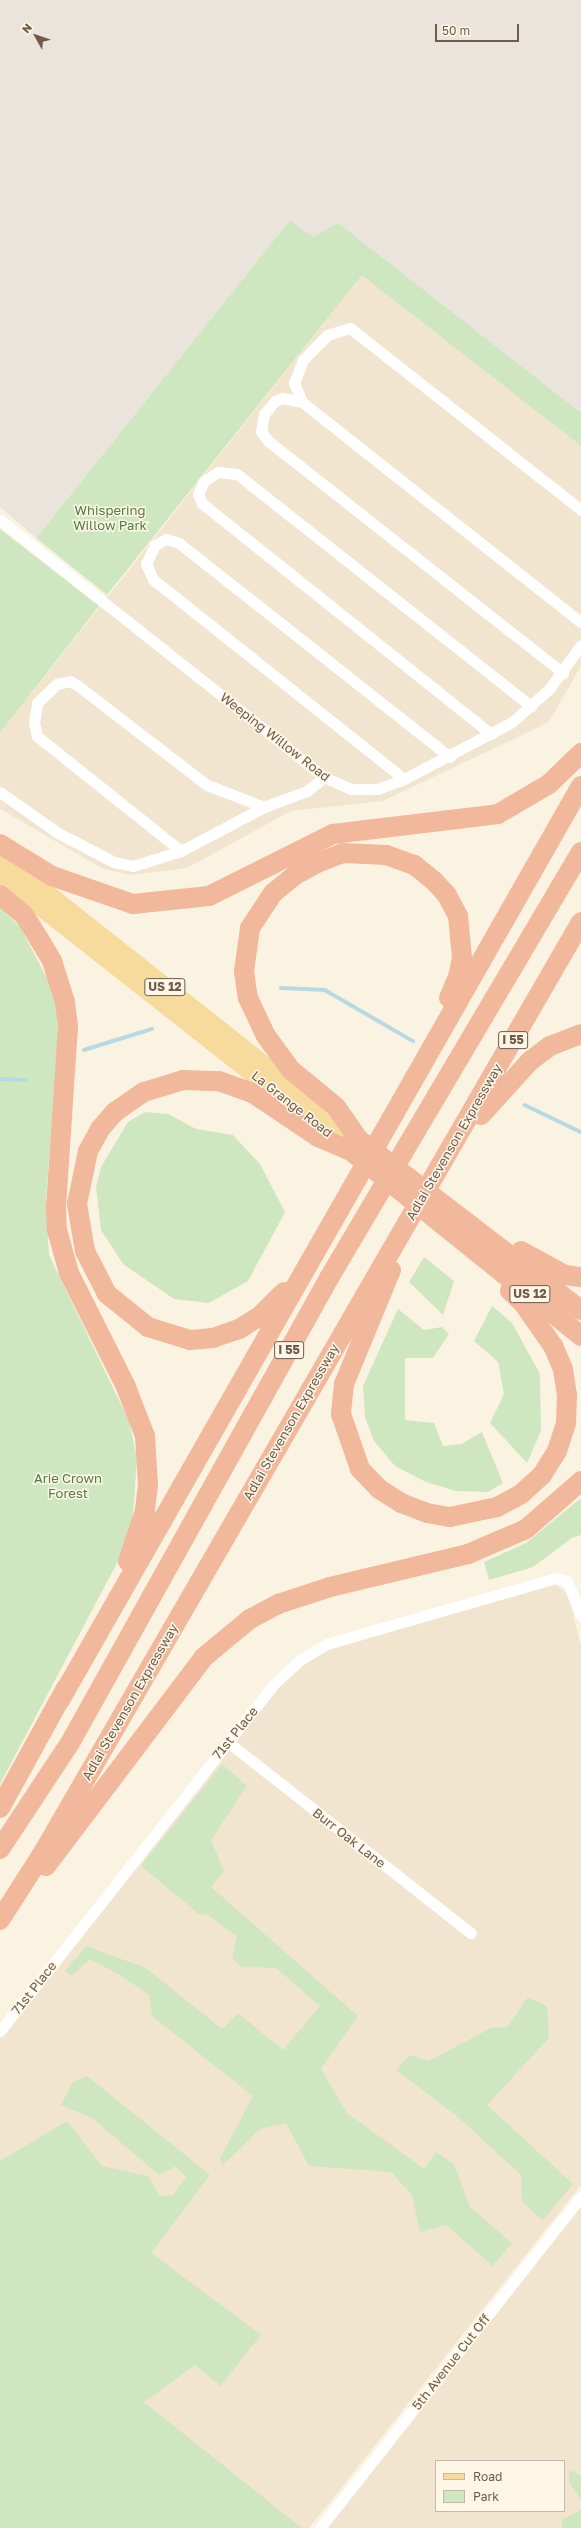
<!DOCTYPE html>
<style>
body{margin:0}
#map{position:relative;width:581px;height:2528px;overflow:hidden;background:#fbf3e1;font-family:"Golos Text",sans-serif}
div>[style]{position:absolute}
.residential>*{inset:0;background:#f2e5d0}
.industrial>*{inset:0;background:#eae4dc}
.green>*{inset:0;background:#cee7c1}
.stream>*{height:3.5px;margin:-1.75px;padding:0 1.75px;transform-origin:1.75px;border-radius:1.75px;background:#b7d9e3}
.street>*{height:11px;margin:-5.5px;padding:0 5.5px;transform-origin:5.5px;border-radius:5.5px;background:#fff}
.primary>*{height:18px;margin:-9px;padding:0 9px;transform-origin:9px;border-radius:9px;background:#f6db9d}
.highway>*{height:20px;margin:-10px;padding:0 10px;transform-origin:10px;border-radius:10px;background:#f2b89b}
span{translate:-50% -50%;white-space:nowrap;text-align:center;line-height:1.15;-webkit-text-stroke:3px #fef7e7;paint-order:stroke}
.shield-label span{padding:1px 3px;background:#fef7e7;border:1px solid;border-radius:3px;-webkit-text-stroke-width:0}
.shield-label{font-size:12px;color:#705a4a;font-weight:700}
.park-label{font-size:13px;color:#527b45}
.street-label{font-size:13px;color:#705a4a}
.legend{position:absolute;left:435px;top:2460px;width:130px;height:52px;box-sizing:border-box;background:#fef7e7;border:1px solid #c5b8a8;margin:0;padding:5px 7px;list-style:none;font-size:12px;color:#705a4a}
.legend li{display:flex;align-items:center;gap:8px;height:20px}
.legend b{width:20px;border:1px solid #c5b8a8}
.north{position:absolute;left:16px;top:16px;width:40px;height:40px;-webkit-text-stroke:3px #fef7e7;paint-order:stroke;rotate:310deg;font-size:11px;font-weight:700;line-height:16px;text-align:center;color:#705a4a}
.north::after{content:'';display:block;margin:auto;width:14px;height:18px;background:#705a4a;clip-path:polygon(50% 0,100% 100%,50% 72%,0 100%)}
.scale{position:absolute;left:435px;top:24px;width:84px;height:18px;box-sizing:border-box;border:2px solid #705a4a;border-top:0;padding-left:5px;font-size:12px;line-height:14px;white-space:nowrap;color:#705a4a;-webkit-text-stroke:3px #fef7e7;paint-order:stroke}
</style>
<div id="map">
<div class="residential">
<i style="clip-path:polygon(362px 275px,581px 446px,581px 666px,550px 720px,543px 725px,383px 801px,291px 811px,187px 868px,131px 875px,103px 869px,0 809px,0 733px)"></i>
<i style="clip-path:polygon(555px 1584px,568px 1594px,581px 1646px,581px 2185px,342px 2487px,309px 2528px,302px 2528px,0 2287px,0 2038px,278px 1685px,308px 1660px,343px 1642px)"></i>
<i style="clip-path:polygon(evenodd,581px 2207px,581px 2528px,327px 2528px,581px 2207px,436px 2461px,564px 2461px,564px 2511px,436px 2511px,436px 2461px)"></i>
</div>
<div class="industrial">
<i style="clip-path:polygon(0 0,581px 0,581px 446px,290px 220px,36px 538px,0 507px)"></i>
</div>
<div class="green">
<i style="clip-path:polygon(290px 220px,313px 237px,338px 223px,581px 413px,581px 446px,362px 275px,107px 595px,36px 538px)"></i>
<i style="clip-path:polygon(0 529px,99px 606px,0 733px)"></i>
<i style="clip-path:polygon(0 907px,20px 927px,56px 995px,58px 1034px,46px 1198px,49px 1255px,129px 1421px,137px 1458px,133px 1516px,124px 1550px,0 1784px)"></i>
<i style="clip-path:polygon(145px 1112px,168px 1114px,196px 1129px,233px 1135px,260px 1164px,285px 1212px,248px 1281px,209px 1303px,174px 1299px,123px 1264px,101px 1230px,96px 1187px,101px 1167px,128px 1122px)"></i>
<i style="clip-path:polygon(424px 1257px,454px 1281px,443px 1315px,409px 1282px)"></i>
<i style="clip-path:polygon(492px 1306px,512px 1323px,540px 1374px,541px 1431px,527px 1463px,490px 1423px,504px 1394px,498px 1362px,474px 1341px)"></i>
<i style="clip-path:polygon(398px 1309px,424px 1330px,442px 1327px,449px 1334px,433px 1358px,405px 1358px,405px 1420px,434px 1423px,443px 1446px,461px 1444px,482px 1432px,503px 1483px,488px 1492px,456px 1491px,426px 1482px,395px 1466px,374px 1441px,365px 1417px,363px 1386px)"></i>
<i style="clip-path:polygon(581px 1498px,581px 1535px,572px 1538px,533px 1567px,489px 1580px,484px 1562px,526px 1543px)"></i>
<i style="clip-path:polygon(222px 1764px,247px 1786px,211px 1840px,224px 1871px,211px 1887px,358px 2016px,321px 2069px,347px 2113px,424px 2169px,436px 2152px,454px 2164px,470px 2207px,512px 2243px,493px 2266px,446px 2225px,420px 2232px,412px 2195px,391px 2172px,309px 2166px,286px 2123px,260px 2129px,222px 2166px,220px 2158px,253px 2096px,152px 2016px,149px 1995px,120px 1975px,90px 1959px,72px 1976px,65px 1971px,86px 1946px,146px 1968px,222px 2029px,238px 2013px,283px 2050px,320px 2006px,276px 1968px,242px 1967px,232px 1958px,237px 1936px,208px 1915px,199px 1914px,141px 1866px)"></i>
<i style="clip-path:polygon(528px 1997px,547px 2006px,549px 2038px,487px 2105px,573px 2184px,543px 2220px,522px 2202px,521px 2175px,459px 2118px,396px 2070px,410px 2055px,429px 2061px,491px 2028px,507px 2027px)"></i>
<i style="clip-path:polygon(87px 2076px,210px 2175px,151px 2253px,261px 2335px,220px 2386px,195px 2365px,144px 2402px,302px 2528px,0 2528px,0 2161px,67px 2121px,102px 2166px,148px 2176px,160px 2196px,173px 2195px,186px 2177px,176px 2166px,159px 2175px,92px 2118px,61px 2105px,73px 2082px)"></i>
<i style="clip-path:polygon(569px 2470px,581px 2475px,581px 2499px,569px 2483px)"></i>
<i style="clip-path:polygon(581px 2510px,581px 2528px,561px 2528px,563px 2519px)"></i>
</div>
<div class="stream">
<i style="left:281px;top:988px;width:44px;rotate:2.6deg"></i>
<i style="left:325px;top:990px;width:102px;rotate:30.1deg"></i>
<i style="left:84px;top:1050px;width:71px;rotate:-17.2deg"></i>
<i style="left:0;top:1079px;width:25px;rotate:2deg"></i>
<i style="left:525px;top:1105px;width:62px;rotate:25.7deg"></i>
</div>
<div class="street">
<i style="left:302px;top:402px;width:355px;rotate:38.3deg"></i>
<i style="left:0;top:520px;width:414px;rotate:38.4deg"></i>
<i style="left:324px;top:777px;width:30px;rotate:24deg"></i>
<i style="left:351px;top:789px;width:26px"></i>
<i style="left:377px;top:789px;width:29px;rotate:-20deg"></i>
<i style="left:404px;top:779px;width:122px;rotate:-27.8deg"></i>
<i style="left:512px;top:722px;width:50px;rotate:-41.7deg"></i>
<i style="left:549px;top:689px;width:54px;rotate:-54deg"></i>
<i style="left:563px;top:673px;width:375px;rotate:-141.8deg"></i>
<i style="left:268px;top:441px;width:12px;rotate:-125deg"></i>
<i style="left:261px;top:431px;width:17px;rotate:-80deg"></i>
<i style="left:264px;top:414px;width:17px;rotate:-50deg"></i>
<i style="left:275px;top:401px;width:8px;rotate:-23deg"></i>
<i style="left:282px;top:398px;width:20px;rotate:11deg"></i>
<i style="left:302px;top:402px;width:21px;rotate:-113deg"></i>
<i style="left:294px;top:383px;width:25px;rotate:-69deg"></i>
<i style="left:303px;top:360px;width:35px;rotate:-46deg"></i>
<i style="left:327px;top:335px;width:24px;rotate:-17deg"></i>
<i style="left:350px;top:328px;width:294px;rotate:38.2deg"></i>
<i style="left:491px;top:734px;width:370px;rotate:-141.4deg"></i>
<i style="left:202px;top:503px;width:10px;rotate:-114deg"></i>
<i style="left:198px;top:494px;width:14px;rotate:-65deg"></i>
<i style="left:204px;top:481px;width:17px;rotate:-33deg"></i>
<i style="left:218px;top:472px;width:19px;rotate:6deg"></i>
<i style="left:237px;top:474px;width:375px;rotate:38.3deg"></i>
<i style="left:404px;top:779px;width:321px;rotate:-141.5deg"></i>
<i style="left:153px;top:579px;width:17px;rotate:-115deg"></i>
<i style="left:146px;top:564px;width:21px;rotate:-65deg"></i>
<i style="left:155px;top:545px;width:13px;rotate:-29deg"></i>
<i style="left:166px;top:539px;width:14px;rotate:17deg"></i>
<i style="left:179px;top:543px;width:345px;rotate:38.3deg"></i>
<i style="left:0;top:792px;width:71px;rotate:35.3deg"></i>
<i style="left:58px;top:833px;width:63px;rotate:27.4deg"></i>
<i style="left:114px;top:862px;width:19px;rotate:12deg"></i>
<i style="left:133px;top:866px;width:50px;rotate:-17.4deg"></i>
<i style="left:181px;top:851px;width:94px;rotate:-27.9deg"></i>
<i style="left:181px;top:851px;width:184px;rotate:-141.4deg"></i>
<i style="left:37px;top:736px;width:13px;rotate:-103deg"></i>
<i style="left:34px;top:723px;width:20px;rotate:-81deg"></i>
<i style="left:37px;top:703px;width:28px;rotate:-44deg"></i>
<i style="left:57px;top:684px;width:13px;rotate:-13deg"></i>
<i style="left:70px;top:681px;width:8px;rotate:30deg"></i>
<i style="left:77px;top:685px;width:164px;rotate:37.6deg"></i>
<i style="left:207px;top:785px;width:61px;rotate:21.1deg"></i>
<i style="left:264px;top:807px;width:46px;rotate:-20.4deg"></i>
<i style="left:307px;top:791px;width:22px;rotate:-39deg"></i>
<i style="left:228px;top:1742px;width:309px;rotate:38.2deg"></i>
<i style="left:0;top:2031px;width:442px;rotate:-51.7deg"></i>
<i style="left:274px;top:1684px;width:35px;rotate:-43deg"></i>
<i style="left:300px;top:1660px;width:31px;rotate:-31deg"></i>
<i style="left:327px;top:1644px;width:237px;rotate:-16.1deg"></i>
<i style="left:555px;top:1578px;width:12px;rotate:14deg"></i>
<i style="left:567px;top:1581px;width:37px;rotate:68deg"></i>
<i style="left:320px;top:2528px;width:422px;rotate:-51.8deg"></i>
</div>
<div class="primary">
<i style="left:0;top:856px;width:446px;rotate:38.3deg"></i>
<i style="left:0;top:875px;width:429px;rotate:38.2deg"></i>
</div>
<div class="highway">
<i style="left:0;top:844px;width:61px;rotate:31.6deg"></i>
<i style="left:52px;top:876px;width:86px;rotate:19.1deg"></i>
<i style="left:133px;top:904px;width:76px;rotate:-6deg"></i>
<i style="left:209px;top:896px;width:139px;rotate:-26.6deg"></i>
<i style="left:333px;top:834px;width:166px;rotate:-6.9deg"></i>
<i style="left:498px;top:814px;width:59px;rotate:-30.5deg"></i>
<i style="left:549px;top:784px;width:45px;rotate:-44.1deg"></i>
<i style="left:0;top:895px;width:31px;rotate:40deg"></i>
<i style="left:24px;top:915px;width:28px;rotate:58deg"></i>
<i style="left:39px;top:939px;width:26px;rotate:59deg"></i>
<i style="left:52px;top:961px;width:43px;rotate:72.4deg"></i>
<i style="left:65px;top:1002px;width:24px;rotate:83deg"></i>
<i style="left:68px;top:1026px;width:180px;rotate:93.8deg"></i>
<i style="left:56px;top:1206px;width:24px;rotate:88deg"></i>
<i style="left:57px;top:1230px;width:45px;rotate:74.4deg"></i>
<i style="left:69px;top:1273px;width:127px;rotate:63.4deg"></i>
<i style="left:126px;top:1387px;width:53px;rotate:68.8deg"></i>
<i style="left:145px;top:1436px;width:49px;rotate:86.5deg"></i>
<i style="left:148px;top:1485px;width:26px;rotate:97deg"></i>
<i style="left:145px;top:1511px;width:53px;rotate:108.8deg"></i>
<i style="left:449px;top:998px;width:23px;rotate:-67deg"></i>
<i style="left:458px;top:977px;width:19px;rotate:-78deg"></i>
<i style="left:462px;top:958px;width:42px;rotate:-95.4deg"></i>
<i style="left:458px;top:916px;width:24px;rotate:-118deg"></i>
<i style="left:447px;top:895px;width:19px;rotate:-133deg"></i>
<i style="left:434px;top:881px;width:26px;rotate:-141deg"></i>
<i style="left:414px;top:865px;width:29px;rotate:-160deg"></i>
<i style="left:387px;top:855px;width:44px;rotate:-177.4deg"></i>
<i style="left:343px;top:853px;width:28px;rotate:159deg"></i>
<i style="left:317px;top:863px;width:26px;rotate:151deg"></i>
<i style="left:294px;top:876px;width:27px;rotate:141deg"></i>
<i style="left:273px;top:893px;width:42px;rotate:123.3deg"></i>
<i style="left:250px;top:928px;width:43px;rotate:97.9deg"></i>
<i style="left:244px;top:971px;width:27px;rotate:82deg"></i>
<i style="left:248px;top:998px;width:42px;rotate:64.7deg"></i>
<i style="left:266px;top:1036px;width:42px;rotate:53.7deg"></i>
<i style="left:291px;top:1070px;width:58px;rotate:39.4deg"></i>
<i style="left:336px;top:1107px;width:39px;rotate:55deg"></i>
<i style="left:358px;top:1139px;width:281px;rotate:37.5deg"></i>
<i style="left:481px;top:1115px;width:73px;rotate:-47.8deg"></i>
<i style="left:530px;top:1061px;width:25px;rotate:-37deg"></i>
<i style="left:550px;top:1046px;width:33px;rotate:-21deg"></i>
<i style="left:521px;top:1251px;width:50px;rotate:28.6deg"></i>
<i style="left:565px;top:1275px;width:16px;rotate:7deg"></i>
<i style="left:391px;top:1270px;width:123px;rotate:112.4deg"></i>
<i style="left:344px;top:1384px;width:30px;rotate:96deg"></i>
<i style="left:341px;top:1414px;width:58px;rotate:70.9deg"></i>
<i style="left:360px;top:1469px;width:28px;rotate:46deg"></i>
<i style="left:379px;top:1489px;width:26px;rotate:32deg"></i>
<i style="left:401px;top:1503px;width:28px;rotate:21deg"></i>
<i style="left:427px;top:1513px;width:23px;rotate:10deg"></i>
<i style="left:450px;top:1517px;width:48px;rotate:-12deg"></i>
<i style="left:497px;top:1507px;width:27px;rotate:-28deg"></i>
<i style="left:521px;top:1494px;width:28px;rotate:-42deg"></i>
<i style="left:542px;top:1475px;width:28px;rotate:-58deg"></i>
<i style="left:557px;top:1451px;width:29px;rotate:-72deg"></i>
<i style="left:566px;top:1423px;width:28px;rotate:-88deg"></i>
<i style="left:567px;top:1395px;width:26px;rotate:-99deg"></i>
<i style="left:563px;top:1369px;width:25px;rotate:-113deg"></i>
<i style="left:553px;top:1346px;width:52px;rotate:-124.9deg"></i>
<i style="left:523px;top:1303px;width:18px;rotate:-137deg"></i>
<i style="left:284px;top:1292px;width:34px;rotate:135deg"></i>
<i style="left:260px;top:1316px;width:25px;rotate:148deg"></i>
<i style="left:239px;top:1329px;width:28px;rotate:161deg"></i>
<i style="left:213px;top:1338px;width:23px;rotate:175deg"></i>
<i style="left:190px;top:1340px;width:44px;rotate:-162.8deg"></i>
<i style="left:148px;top:1327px;width:53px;rotate:-141.2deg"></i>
<i style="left:107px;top:1294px;width:48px;rotate:-117.1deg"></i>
<i style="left:85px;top:1251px;width:48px;rotate:-99.7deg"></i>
<i style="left:77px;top:1204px;width:54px;rotate:-78.3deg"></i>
<i style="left:88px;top:1151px;width:25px;rotate:-61deg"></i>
<i style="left:100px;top:1129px;width:23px;rotate:-49deg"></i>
<i style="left:115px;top:1112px;width:35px;rotate:-35deg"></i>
<i style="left:144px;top:1092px;width:41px;rotate:-17.1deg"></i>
<i style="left:183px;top:1080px;width:36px;rotate:2deg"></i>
<i style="left:219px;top:1081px;width:37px;rotate:20deg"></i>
<i style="left:254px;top:1094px;width:77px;rotate:33.9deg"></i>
<i style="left:318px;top:1137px;width:36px;rotate:23deg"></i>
<i style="left:351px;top:1151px;width:295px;rotate:38.8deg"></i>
<i style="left:60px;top:1700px;width:1052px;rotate:-60.32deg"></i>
<i style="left:0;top:1808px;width:137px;rotate:-61.2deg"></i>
<i style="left:0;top:1849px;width:127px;rotate:-56.6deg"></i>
<i style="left:70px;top:1743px;width:532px;rotate:-60.88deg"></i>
<i style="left:329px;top:1278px;width:495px;rotate:-59.4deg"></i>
<i style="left:46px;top:1866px;width:262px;rotate:-52.9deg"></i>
<i style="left:204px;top:1657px;width:60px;rotate:-39.6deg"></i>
<i style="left:250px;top:1619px;width:32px;rotate:-28deg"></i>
<i style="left:278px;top:1604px;width:55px;rotate:-18.1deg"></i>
<i style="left:330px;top:1587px;width:142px;rotate:-13.4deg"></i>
<i style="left:468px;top:1554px;width:63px;rotate:-23.3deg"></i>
<i style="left:526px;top:1529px;width:73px;rotate:-41.1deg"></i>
<i style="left:0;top:1920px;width:82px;rotate:-57.5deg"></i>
<i style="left:44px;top:1851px;width:1073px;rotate:-59.97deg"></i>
</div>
<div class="shield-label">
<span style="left:165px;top:987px">US 12</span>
<span style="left:513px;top:1040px">I 55</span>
<span style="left:530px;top:1294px">US 12</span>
<span style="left:289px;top:1350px">I 55</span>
</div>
<div class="park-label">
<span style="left:110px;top:518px">Whispering<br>Willow Park</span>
<span style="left:68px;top:1486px">Arie Crown<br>Forest</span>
</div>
<div class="street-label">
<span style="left:275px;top:737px;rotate:38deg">Weeping Willow Road</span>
<span style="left:292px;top:1104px;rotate:38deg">La Grange Road</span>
<span style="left:454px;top:1142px;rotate:-60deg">Adlai Stevenson Expressway</span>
<span style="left:291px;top:1422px;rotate:-60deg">Adlai Stevenson Expressway</span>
<span style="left:130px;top:1702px;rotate:-60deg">Adlai Stevenson Expressway</span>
<span style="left:235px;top:1733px;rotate:-51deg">71st Place</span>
<span style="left:349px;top:1838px;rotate:38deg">Burr Oak Lane</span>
<span style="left:34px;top:1988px;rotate:-52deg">71st Place</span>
<span style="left:451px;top:2362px;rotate:-52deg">5th Avenue Cut Off</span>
</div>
<ul class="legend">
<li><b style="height:5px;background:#f6db9d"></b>Road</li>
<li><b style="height:11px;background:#cee7c1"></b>Park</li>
</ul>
<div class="north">N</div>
<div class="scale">50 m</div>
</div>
